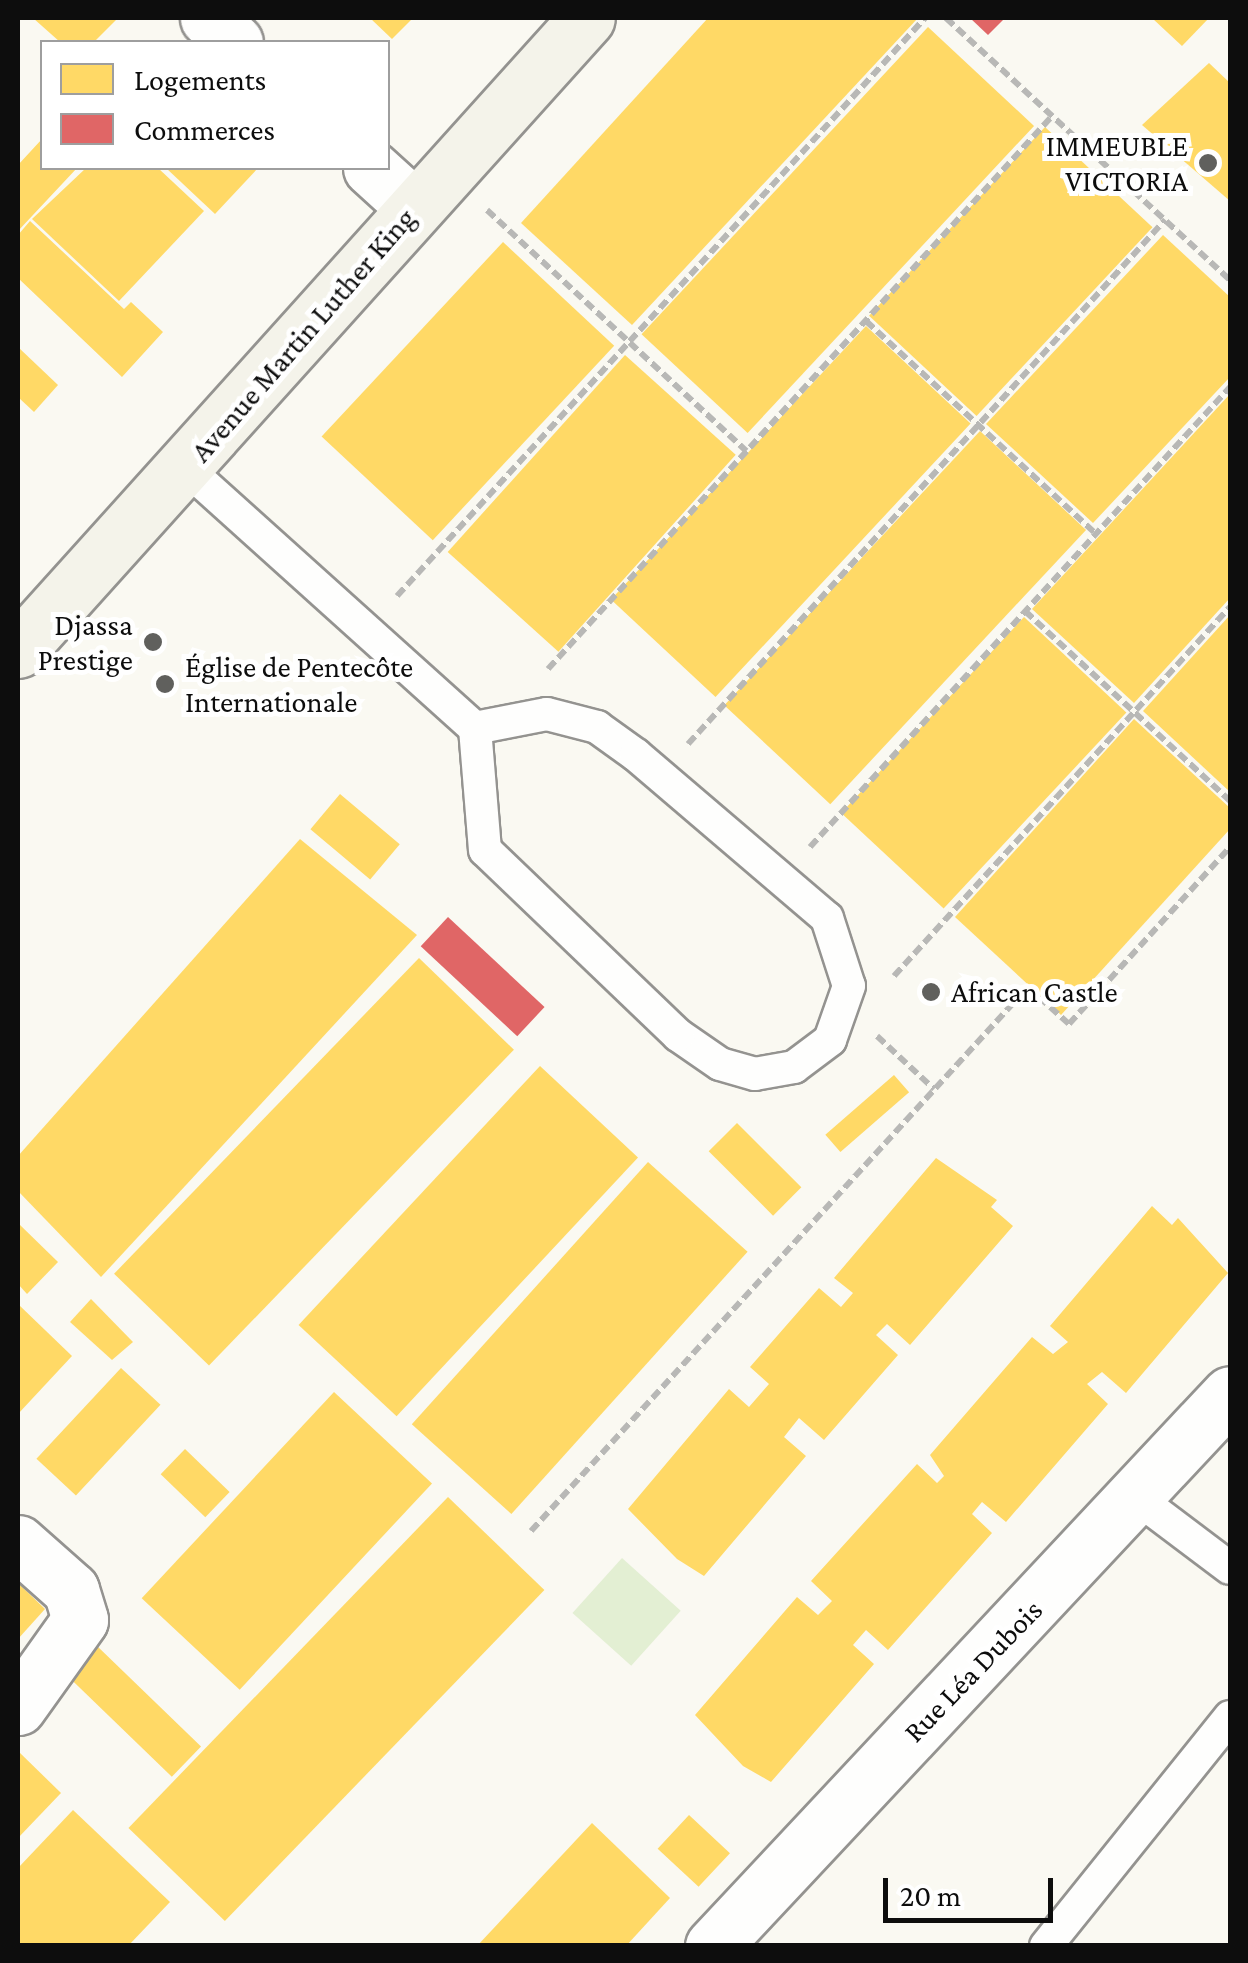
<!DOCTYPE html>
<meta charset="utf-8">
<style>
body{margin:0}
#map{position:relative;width:1248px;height:1963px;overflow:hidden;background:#faf9f2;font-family:"Crimson Pro",serif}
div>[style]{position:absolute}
.green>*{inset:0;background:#e3efd3;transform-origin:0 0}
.homes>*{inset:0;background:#ffd966;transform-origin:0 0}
.shops>*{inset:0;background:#e06666;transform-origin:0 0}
.path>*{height:6px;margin-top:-3px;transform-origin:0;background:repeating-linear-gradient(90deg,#b8b8b6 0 10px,transparent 0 15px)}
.roads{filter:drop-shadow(2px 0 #949390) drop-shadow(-2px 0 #949390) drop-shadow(0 2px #949390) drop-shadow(0 -2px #949390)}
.lane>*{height:32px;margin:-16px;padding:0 16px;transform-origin:16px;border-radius:16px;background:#fefefd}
.street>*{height:55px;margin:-27.5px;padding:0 27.5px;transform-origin:27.5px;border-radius:27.5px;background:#fefefd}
.secondary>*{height:55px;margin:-27.5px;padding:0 27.5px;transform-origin:27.5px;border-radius:27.5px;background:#f4f3ea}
.dots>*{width:28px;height:28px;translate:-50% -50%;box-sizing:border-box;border:5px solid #fff;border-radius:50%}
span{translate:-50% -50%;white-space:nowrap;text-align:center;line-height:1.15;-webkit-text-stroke:10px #fff;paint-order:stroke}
.poi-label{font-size:30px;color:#0d0d0d}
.right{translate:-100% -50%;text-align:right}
.left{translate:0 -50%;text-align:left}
.street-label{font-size:30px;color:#0d0d0d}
.frame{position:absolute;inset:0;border:20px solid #0d0d0d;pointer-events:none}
.legend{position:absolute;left:40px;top:40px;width:350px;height:130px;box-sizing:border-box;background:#fff;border:2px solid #9e9e9e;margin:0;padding:12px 18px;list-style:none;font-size:30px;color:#0d0d0d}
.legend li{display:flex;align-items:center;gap:20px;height:50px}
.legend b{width:50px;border:2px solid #9e9e9e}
.scale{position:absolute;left:883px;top:1878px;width:170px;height:45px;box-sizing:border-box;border:5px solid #0d0d0d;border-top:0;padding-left:12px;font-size:30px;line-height:35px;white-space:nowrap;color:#0d0d0d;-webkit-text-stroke:8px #fff;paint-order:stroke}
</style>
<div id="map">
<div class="green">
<i style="left:622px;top:1558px;width:79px;height:74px;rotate:42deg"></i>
</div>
<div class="homes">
<i style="clip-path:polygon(33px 18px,118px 18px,94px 42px,60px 42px)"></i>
<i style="clip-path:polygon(370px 18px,413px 18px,392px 39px)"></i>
<i style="clip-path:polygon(708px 18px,918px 18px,632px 325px,521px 223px)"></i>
<i style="clip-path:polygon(1152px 18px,1209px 18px,1182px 46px)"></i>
<i style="left:928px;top:27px;width:145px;height:420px;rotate:43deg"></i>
<i style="clip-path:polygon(1209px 63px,1230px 83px,1230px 201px,1142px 125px)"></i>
<i style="left:1045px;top:127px;width:147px;height:258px;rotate:43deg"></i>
<i style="clip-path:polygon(42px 139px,42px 168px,77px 168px,18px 231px,18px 165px)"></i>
<i style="clip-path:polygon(86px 168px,158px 168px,204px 211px,119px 301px,32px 219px)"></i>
<i style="clip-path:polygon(166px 168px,258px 168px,215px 214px)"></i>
<i style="clip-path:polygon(30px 221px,124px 309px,131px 302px,163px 332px,122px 377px,18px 278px,18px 235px)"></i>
<i style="clip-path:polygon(1163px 235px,1230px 297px,1230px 377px,1093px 523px,986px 424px)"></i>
<i style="left:503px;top:242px;width:152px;height:266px;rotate:43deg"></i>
<i style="left:866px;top:326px;width:143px;height:374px;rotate:43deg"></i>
<i style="clip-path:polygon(18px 347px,58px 385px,34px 412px,18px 397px)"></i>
<i style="left:625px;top:355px;width:149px;height:265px;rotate:42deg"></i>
<i style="clip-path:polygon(1230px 394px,1230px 598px,1134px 703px,1032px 609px)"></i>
<i style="left:980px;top:431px;width:145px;height:375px;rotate:43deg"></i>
<i style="clip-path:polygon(1230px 615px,1230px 792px,1143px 711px)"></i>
<i style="left:1024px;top:617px;width:140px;height:268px;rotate:43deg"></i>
<i style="clip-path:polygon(1134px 719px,1230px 808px,1230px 829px,1061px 1015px,955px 917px)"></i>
<i style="left:340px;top:794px;width:78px;height:46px;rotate:40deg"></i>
<i style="clip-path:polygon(300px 839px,417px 935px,101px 1277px,18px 1191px,18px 1156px)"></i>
<i style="left:419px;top:958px;width:132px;height:439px;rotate:44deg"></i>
<i style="left:540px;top:1066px;width:134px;height:354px;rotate:43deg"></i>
<i style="left:894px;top:1075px;width:23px;height:91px;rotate:49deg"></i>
<i style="left:737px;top:1123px;width:91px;height:40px;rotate:45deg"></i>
<i style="clip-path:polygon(936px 1158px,997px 1200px,991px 1207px,1013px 1226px,910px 1345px,887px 1324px,876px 1335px,898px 1355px,824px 1440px,799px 1418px,784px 1437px,806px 1456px,704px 1576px,677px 1559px,628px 1509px,729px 1389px,749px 1407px,769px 1384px,750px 1367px,819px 1288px,841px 1307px,853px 1293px,834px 1278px)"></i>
<i style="left:648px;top:1162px;width:134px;height:353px;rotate:42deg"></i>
<i style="clip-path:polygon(1152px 1206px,1172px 1225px,1178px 1218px,1228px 1273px,1126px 1393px,1102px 1372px,1087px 1384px,1108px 1404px,1006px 1522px,982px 1502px,972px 1514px,992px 1533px,888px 1650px,866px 1630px,853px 1645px,874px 1664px,771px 1782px,743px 1766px,695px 1715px,797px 1597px,818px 1615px,832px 1601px,811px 1581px,917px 1464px,937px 1483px,944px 1476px,930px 1455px,1032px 1337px,1053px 1354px,1068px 1342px,1050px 1326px)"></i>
<i style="clip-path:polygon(18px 1223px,58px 1262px,27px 1294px,18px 1284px)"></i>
<i style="clip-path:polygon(91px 1299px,133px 1342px,112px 1360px,70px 1322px)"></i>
<i style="clip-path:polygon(18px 1304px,72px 1356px,18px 1414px)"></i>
<i style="left:121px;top:1368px;width:54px;height:124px;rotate:43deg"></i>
<i style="left:334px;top:1392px;width:134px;height:282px;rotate:43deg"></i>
<i style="left:185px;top:1449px;width:62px;height:35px;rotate:44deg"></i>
<i style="left:448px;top:1497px;width:134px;height:460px;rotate:44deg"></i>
<i style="clip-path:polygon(18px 1583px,45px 1609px,18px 1639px)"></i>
<i style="left:96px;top:1645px;width:146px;height:42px;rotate:44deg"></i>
<i style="clip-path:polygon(18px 1751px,61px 1793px,18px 1838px)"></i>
<i style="clip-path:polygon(73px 1810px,170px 1902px,128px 1946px,18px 1946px,18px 1868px)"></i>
<i style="left:689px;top:1815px;width:56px;height:46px;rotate:43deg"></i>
<i style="clip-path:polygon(592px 1823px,670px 1898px,626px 1946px,477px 1946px)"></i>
</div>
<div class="shops">
<i style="clip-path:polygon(970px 18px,1005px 18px,988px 35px)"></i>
<i style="left:448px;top:917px;width:132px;height:40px;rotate:43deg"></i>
</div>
<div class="path">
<i style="left:946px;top:18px;width:386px;rotate:42.7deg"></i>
<i style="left:487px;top:210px;width:354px;rotate:42.9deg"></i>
<i style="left:866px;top:321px;width:313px;rotate:42.8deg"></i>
<i style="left:397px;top:596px;width:783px;rotate:-47.59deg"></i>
<i style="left:1025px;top:611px;width:280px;rotate:42.8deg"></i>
<i style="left:548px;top:669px;width:748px;rotate:-47.65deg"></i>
<i style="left:688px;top:744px;width:709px;rotate:-47.69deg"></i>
<i style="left:810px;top:847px;width:623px;rotate:-47.6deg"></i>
<i style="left:894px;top:976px;width:499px;rotate:-47.7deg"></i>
<i style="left:877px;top:1036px;width:78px;rotate:42.9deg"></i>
<i style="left:531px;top:1531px;width:737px;rotate:-47.59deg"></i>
<i style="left:1028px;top:987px;width:55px;rotate:42.1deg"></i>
<i style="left:1069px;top:1024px;width:239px;rotate:-47.7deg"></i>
</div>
<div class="roads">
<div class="lane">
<i style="left:186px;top:468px;width:389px;rotate:42deg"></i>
<i style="left:547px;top:714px;width:52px;rotate:14.6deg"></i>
<i style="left:597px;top:727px;width:48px;rotate:35.7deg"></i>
<i style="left:636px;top:755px;width:251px;rotate:40.5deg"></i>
<i style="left:827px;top:918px;width:71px;rotate:72.1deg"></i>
<i style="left:849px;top:986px;width:57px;rotate:109.4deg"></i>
<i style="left:830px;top:1040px;width:45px;rotate:143.1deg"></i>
<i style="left:794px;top:1067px;width:40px;rotate:170deg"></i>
<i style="left:755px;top:1074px;width:36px;rotate:-164deg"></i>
<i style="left:720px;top:1064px;width:51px;rotate:-145.4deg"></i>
<i style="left:678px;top:1035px;width:267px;rotate:-136.2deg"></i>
<i style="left:485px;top:850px;width:122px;rotate:-94.7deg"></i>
<i style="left:475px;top:728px;width:73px;rotate:-11deg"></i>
<i style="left:1137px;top:1498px;width:116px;rotate:37deg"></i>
<i style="left:1046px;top:1946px;width:294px;rotate:-51.2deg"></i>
</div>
<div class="street">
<i style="left:208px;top:18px;width:36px;rotate:42deg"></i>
<i style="left:371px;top:168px;width:59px;rotate:42.3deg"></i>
<i style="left:18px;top:1543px;width:71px;rotate:41.6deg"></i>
<i style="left:71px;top:1590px;width:31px;rotate:73deg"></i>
<i style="left:80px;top:1620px;width:107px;rotate:125.5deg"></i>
<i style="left:713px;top:1946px;width:756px;rotate:-46.88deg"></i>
</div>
<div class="secondary">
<i style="left:18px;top:650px;width:850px;rotate:-48deg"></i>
</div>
</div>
<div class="dots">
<i style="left:1208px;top:163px;background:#60605d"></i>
<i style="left:153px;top:642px;background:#60605d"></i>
<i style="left:165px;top:684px;background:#60605d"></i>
<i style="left:931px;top:992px;background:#60605d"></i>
</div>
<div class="poi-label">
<span class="right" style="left:1188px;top:163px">IMMEUBLE<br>VICTORIA</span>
<span class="right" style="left:133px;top:642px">Djassa<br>Prestige</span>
<span class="left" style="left:185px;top:684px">Église de Pentecôte<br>Internationale</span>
<span class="left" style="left:951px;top:992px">African Castle</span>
</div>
<div class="street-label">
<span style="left:303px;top:335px;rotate:-49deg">Avenue Martin Luther King</span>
<span style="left:973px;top:1671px;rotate:-46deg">Rue Léa Dubois</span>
</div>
<div class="frame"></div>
<ul class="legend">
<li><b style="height:28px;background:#ffd966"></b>Logements</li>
<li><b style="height:28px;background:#e06666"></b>Commerces</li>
</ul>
<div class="scale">20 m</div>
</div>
